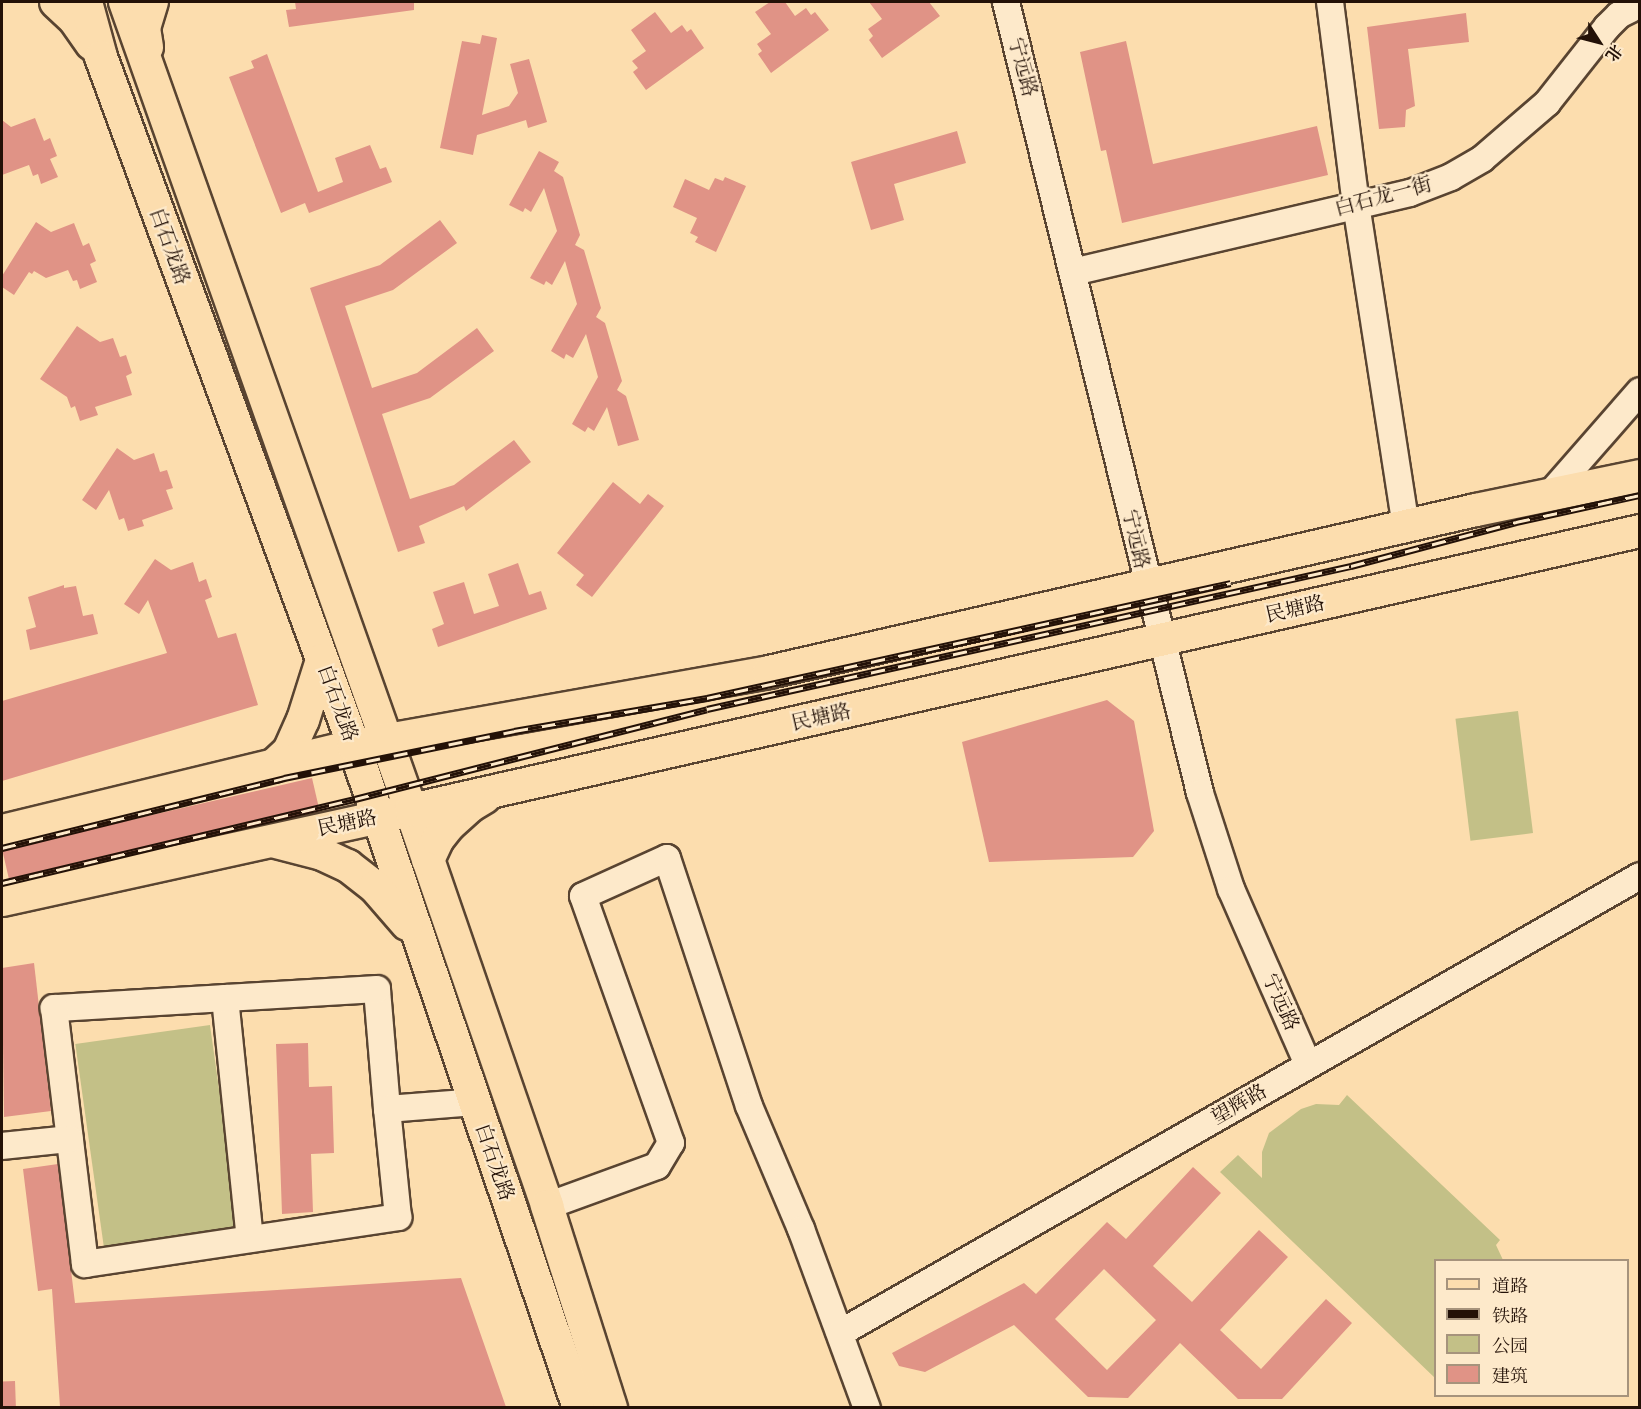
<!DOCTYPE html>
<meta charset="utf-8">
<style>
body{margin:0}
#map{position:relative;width:1641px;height:1409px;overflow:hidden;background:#fcddae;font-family:"IM FELL French Canon","Noto Serif SC",serif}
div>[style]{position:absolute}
.green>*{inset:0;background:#c3c087;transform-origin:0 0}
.building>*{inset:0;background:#e09386;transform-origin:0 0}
.roads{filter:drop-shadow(2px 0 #594431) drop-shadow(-2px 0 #594431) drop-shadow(0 2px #594431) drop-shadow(0 -2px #594431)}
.minor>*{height:26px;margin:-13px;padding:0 13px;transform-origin:13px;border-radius:13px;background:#fde9ca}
.major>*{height:32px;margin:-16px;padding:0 16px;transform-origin:16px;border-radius:16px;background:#fcddae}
.rail>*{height:7px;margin-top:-3.5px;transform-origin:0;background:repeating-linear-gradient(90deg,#fde9ca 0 14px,#231107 0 28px);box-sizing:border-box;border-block:2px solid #231107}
span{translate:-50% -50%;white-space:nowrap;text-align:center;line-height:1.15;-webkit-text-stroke:4.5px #fde9ca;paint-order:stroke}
.street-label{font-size:20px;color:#231107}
.frame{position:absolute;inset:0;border:3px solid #231107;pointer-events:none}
.legend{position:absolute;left:1434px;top:1259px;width:195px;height:138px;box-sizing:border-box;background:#fde9ca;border:2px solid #a6937c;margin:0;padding:8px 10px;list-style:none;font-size:18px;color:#231107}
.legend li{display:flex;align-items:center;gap:12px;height:30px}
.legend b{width:30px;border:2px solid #a6937c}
.north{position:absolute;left:1569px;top:12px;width:60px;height:60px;-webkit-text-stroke:4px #fde9ca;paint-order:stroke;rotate:126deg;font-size:16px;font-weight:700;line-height:24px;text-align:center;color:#231107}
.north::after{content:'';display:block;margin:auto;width:21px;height:27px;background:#231107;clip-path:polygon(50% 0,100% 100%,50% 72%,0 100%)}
</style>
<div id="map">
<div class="green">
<i style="left:1518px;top:711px;width:123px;height:63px;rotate:83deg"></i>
<i style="left:210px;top:1025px;width:205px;height:136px;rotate:82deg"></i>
<i style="clip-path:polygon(1347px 1095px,1500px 1240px,1496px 1245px,1503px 1260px,1436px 1260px,1435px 1378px,1220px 1172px,1238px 1155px,1262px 1178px,1262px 1152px,1269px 1133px,1301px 1109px,1316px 1104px,1339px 1105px)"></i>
</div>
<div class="building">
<i style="clip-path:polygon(295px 2px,414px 2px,414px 10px,289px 27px,286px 10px,296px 9px)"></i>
<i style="clip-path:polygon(770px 2px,785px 2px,795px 16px,806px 8px,811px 15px,815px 12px,829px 30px,771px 73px,758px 54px,762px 51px,757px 44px,771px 34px,755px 12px)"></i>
<i style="clip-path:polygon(869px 2px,929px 2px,940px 16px,882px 58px,869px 40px,873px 36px,868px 29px,882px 19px)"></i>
<i style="clip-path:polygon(655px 12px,671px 33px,682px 25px,687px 32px,691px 29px,704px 48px,646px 90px,633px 72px,638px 68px,632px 61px,646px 51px,631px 30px)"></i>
<i style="clip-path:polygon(1466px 13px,1469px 42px,1408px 49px,1415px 106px,1406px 110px,1405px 127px,1379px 129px,1367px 27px)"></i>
<i style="clip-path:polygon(482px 35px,497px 38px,482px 115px,509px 106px,518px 93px,510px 64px,529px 59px,547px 122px,528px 128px,526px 120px,477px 135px,473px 155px,440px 148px,462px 41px,480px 44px)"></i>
<i style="clip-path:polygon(1126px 41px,1153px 164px,1317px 126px,1328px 175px,1122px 223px,1106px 150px,1101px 151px,1080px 52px)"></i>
<i style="clip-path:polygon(267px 54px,318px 192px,343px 182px,335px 158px,370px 145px,380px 169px,386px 167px,392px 182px,309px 213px,305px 203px,281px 213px,229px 77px,254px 68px,251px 61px)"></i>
<i style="clip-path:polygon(35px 118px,44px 141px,50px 138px,57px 156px,50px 159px,58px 177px,41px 184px,38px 174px,33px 176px,29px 165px,2px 175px,2px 120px,11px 127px)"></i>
<i style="clip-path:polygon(957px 131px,966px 163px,894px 184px,904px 220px,871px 230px,851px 162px)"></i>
<i style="clip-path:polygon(539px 151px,559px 162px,554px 171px,563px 177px,580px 235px,575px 245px,584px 250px,601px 308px,596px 317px,605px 323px,622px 381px,617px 390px,626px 396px,639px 440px,618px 446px,607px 407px,594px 431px,588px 427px,585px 432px,572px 424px,598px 377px,586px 334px,573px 358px,566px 354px,564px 359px,551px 351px,577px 304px,565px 261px,552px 285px,546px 281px,544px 285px,530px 278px,557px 231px,544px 188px,531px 212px,525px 208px,523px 212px,509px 205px)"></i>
<i style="clip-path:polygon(725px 177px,746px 186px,716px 252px,695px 242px,698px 237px,690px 233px,697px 218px,673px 207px,685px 179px,709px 190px,715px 178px,723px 181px)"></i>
<i style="clip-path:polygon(440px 220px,457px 243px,393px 290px,345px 306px,372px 388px,417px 373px,477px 328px,494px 351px,430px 398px,382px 414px,410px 499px,454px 485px,514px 440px,531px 462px,466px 511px,464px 506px,419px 526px,425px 543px,398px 552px,310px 288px,380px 265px)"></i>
<i style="clip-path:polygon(36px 222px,51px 232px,74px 223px,83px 246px,89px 243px,96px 261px,90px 264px,97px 282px,80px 289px,77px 280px,73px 281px,68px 270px,46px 278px,34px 271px,32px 274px,29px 272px,14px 295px,2px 287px,2px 276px)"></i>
<i style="clip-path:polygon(77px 326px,100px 342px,113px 338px,120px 357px,126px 355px,132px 373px,126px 376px,132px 395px,95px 407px,98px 415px,80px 421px,75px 406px,71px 408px,67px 397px,40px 379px)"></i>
<i style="clip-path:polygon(117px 448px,134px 460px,154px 453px,160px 472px,167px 470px,173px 488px,166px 490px,173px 509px,142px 520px,144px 526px,128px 531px,124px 518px,119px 520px,109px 490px,96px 510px,82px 500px)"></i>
<i style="clip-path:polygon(613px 482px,640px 504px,648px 494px,664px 506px,592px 597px,576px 585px,584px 575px,557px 553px)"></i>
<i style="clip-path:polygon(155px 559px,171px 570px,193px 562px,199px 582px,206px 579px,212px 597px,205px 600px,218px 638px,236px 633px,258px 705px,2px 781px,2px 701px,167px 653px,148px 600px,139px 614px,124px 604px)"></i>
<i style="clip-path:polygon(518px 563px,529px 595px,541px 591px,547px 609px,438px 647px,432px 629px,444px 624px,433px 592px,464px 582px,474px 614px,499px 606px,488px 574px)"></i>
<i style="clip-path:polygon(64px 585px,64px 588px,76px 586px,83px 616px,93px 614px,98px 634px,30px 650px,26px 630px,36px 627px,28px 597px)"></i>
<i style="clip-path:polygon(1107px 700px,1134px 721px,1154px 831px,1133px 857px,989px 862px,962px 742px)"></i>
<i style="left:312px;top:778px;width:35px;height:318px;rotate:77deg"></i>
<i style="clip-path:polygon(34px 963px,51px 1111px,4px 1117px,2px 968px)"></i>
<i style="clip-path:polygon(308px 1043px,309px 1087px,332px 1086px,334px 1153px,311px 1154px,313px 1212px,282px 1214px,276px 1044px)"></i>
<i style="clip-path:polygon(58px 1164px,75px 1303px,461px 1278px,506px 1407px,60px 1407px,52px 1289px,38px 1291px,23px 1169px)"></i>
<i style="clip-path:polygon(evenodd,1193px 1167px,1221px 1193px,1153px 1266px,1192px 1302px,1259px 1230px,1288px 1257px,1220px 1330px,1261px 1369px,1326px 1299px,1352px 1323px,1282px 1399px,1238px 1399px,1180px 1343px,1128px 1398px,1088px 1397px,1014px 1325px,925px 1372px,899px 1366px,892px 1353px,1024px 1283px,1036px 1294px,1107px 1222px,1126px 1239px,1193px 1167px,1104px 1269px,1156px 1320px,1107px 1370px,1055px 1319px,1104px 1269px)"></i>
<i style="left:15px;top:1381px;width:26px;height:13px;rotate:88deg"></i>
</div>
<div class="roads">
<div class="minor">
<i style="left:1006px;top:2px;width:814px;rotate:76.22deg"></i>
<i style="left:1200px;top:793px;width:101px;rotate:72.1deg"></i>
<i style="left:1231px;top:889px;width:191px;rotate:66.3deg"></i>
<i style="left:1330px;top:2px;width:204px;rotate:82.7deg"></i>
<i style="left:1356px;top:204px;width:326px;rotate:81.2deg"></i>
<i style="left:1073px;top:272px;width:346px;rotate:-13.2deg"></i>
<i style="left:1410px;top:193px;width:44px;rotate:-21.3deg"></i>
<i style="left:1451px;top:177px;width:36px;rotate:-30deg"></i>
<i style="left:1482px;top:159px;width:86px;rotate:-40.7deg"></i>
<i style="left:1547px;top:103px;width:97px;rotate:-51.7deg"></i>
<i style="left:1607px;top:27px;width:17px;rotate:-45deg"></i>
<i style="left:1619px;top:15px;width:13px;rotate:-27deg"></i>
<i style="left:1549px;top:495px;width:138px;rotate:-48.8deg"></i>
<i style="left:225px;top:998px;width:242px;rotate:84.1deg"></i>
<i style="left:387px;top:1109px;width:120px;rotate:-94.8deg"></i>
<i style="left:377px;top:989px;width:324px;rotate:176.6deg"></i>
<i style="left:54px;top:1008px;width:258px;rotate:83.1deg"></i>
<i style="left:85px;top:1264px;width:317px;rotate:-8.5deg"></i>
<i style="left:398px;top:1217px;width:109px;rotate:-95.8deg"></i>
<i style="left:387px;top:1109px;width:88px;rotate:-4.5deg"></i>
<i style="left:2px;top:1146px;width:68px;rotate:-5.9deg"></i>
<i style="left:547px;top:1206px;width:117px;rotate:-20deg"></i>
<i style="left:657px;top:1166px;width:27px;rotate:-59deg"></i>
<i style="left:671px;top:1143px;width:262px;rotate:-109.6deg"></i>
<i style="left:583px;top:896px;width:92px;rotate:-24.3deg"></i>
<i style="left:667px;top:858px;width:261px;rotate:71.7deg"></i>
<i style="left:749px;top:1106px;width:134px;rotate:67.1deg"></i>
<i style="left:801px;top:1229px;width:191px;rotate:69.8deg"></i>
<i style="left:840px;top:1333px;width:921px;rotate:-29.74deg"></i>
</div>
<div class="major">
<i style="left:56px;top:2px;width:26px;rotate:43deg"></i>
<i style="left:75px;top:20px;width:29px;rotate:55deg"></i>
<i style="left:86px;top:2px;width:57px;rotate:74.7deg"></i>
<i style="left:101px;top:57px;width:734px;rotate:69.84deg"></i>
<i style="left:354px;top:746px;width:699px;rotate:71.23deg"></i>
<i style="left:125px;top:2px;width:857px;rotate:70.51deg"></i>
<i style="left:411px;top:810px;width:419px;rotate:71deg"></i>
<i style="left:547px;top:1206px;width:212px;rotate:72.4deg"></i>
<i style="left:147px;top:47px;width:19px;rotate:-99deg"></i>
<i style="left:144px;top:28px;width:27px;rotate:-73deg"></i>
<i style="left:273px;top:766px;width:22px;rotate:-43deg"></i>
<i style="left:289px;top:751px;width:34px;rotate:-66deg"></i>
<i style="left:303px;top:720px;width:63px;rotate:-72.4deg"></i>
<i style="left:2px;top:831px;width:362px;rotate:-13.6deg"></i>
<i style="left:354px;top:746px;width:422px;rotate:-10.1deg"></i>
<i style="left:769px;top:672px;width:725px;rotate:-12.91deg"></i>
<i style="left:1476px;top:510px;width:167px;rotate:-11.7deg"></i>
<i style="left:276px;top:842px;width:48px;rotate:14.6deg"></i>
<i style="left:322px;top:854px;width:29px;rotate:25deg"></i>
<i style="left:348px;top:866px;width:34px;rotate:38deg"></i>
<i style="left:375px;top:887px;width:49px;rotate:49.1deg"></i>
<i style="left:428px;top:860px;width:23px;rotate:-65deg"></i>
<i style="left:438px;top:839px;width:18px;rotate:-52deg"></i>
<i style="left:449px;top:825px;width:28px;rotate:-42deg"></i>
<i style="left:470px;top:806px;width:17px;rotate:-31deg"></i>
<i style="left:2px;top:900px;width:419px;rotate:-12.4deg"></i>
<i style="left:411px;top:810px;width:1260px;rotate:-12.79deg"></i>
</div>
</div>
<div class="rail">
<i style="left:2px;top:848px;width:291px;rotate:-13.9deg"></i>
<i style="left:284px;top:778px;width:235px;rotate:-11.5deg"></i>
<i style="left:514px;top:731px;width:196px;rotate:-9.7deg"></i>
<i style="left:707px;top:698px;width:536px;rotate:-12.38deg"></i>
<i style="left:2px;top:883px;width:363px;rotate:-13.4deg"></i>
<i style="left:355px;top:799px;width:363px;rotate:-14.3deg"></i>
<i style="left:707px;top:709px;width:660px;rotate:-12.52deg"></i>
<i style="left:1351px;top:566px;width:171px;rotate:-14.9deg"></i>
<i style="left:1516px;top:522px;width:127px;rotate:-12.3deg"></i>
</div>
<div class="street-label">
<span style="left:1023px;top:67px;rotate:75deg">宁远路</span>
<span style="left:1383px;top:196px;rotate:-15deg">白石龙一街</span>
<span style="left:170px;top:246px;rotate:70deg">白石龙路</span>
<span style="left:1136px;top:539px;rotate:77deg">宁远路</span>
<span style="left:1295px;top:609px;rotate:-13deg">民塘路</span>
<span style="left:338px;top:703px;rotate:70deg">白石龙路</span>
<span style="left:821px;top:717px;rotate:-13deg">民塘路</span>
<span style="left:347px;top:823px;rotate:-12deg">民塘路</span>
<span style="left:1281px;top:1002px;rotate:66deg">宁远路</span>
<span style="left:1239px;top:1104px;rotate:-30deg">望辉路</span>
<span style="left:495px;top:1162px;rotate:71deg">白石龙路</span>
</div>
<div class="frame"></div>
<ul class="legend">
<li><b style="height:8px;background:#fcddae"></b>道路</li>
<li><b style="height:8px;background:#231107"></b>铁路</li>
<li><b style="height:16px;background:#c3c087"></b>公园</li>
<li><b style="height:16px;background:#e09386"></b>建筑</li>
</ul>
<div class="north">北</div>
</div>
